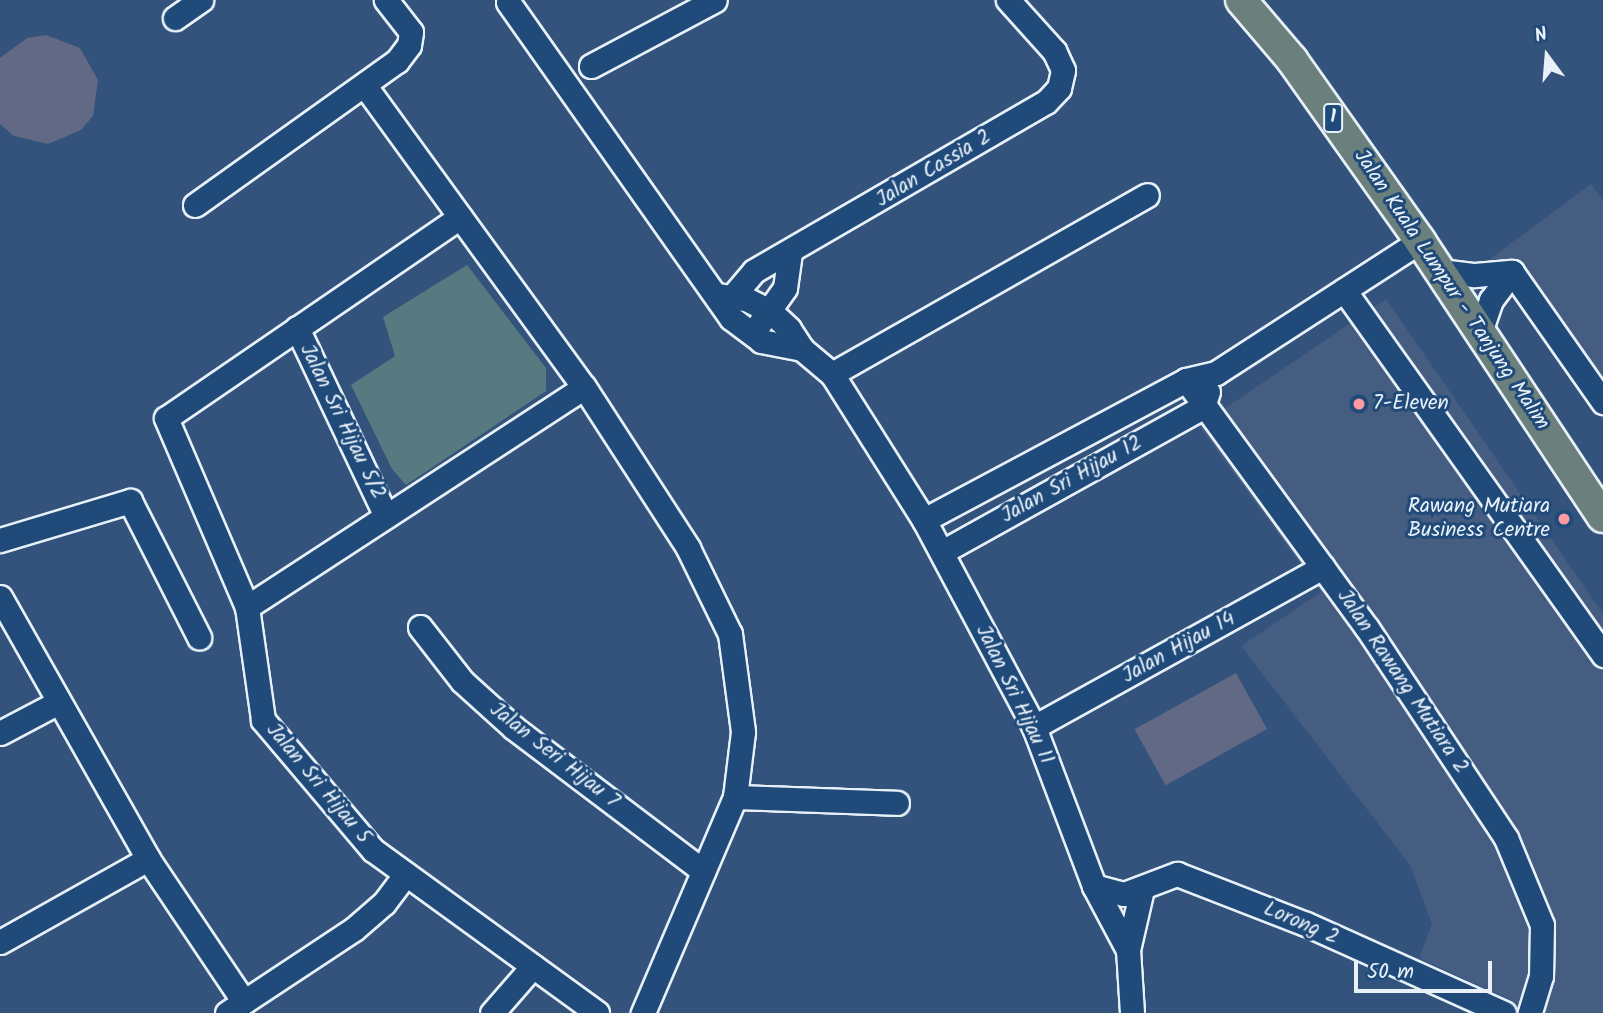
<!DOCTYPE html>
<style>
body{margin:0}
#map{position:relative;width:1603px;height:1013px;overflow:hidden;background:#33537d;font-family:Kalam,sans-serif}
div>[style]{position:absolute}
.built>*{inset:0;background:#445d81}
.green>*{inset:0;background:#567a80}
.building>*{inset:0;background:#616984;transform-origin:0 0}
.roads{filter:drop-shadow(2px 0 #e8f1f8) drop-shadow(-2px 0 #e8f1f8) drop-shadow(0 2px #e8f1f8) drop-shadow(0 -2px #e8f1f8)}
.minor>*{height:23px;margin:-11.5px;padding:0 11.5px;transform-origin:11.5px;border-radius:11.5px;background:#1f4a7a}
.major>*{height:30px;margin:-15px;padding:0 15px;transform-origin:15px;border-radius:15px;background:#6b7f7c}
.dots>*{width:19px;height:19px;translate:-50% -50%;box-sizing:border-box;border:4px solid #1f4a7a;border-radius:50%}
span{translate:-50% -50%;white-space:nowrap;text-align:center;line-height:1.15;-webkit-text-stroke:6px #1f4a7a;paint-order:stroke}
.shield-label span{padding:2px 5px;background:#1f4a7a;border:2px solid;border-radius:5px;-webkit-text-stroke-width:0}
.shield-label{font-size:19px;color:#e8f1f8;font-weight:700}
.street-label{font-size:21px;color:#e8f1f8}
.poi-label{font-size:21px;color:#e8f1f8}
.left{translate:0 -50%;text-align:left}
.right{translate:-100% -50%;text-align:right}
.north{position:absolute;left:1512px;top:21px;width:70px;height:70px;-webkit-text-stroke:5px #1f4a7a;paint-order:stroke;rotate:344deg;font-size:19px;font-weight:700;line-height:28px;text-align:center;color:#e8f1f8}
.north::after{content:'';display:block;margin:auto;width:24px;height:32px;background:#e8f1f8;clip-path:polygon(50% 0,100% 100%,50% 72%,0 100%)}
.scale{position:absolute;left:1354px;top:961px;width:138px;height:32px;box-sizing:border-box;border:4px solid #e8f1f8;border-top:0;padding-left:9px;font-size:21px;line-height:24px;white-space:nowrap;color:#e8f1f8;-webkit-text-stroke:5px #1f4a7a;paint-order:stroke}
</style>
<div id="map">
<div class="built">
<i style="clip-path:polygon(1591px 184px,1603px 201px,1603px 420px,1491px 258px)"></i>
<i style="clip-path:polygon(1386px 299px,1603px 614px,1603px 1013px,1539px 1013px,1419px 958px,1432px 924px,1410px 865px,1241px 646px,1321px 592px,1199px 426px)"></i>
</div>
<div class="green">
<i style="clip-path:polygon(467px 265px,546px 368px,546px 391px,406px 485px,392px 469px,351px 385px,395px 356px,383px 317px)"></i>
</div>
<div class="building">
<i style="clip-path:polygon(46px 35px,80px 48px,98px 80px,93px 116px,81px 130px,48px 144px,14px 136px,0 124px,0 58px,27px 38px)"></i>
<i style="left:1236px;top:673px;width:64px;height:116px;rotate:61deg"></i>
</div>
<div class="roads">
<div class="minor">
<i style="left:508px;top:2px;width:387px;rotate:54.8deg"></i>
<i style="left:731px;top:318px;width:38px;rotate:37deg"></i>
<i style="left:761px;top:341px;width:42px;rotate:11deg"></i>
<i style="left:175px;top:18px;width:32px;rotate:-35deg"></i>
<i style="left:591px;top:66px;width:140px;rotate:-28deg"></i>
<i style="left:365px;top:86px;width:372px;rotate:54deg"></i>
<i style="left:584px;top:387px;width:192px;rotate:57.1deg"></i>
<i style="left:688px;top:548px;width:96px;rotate:64deg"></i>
<i style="left:730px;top:634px;width:99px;rotate:82.4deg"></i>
<i style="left:743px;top:732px;width:65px;rotate:97deg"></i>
<i style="left:735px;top:797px;width:235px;rotate:113.1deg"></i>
<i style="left:195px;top:205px;width:248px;rotate:-35.5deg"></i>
<i style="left:397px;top:61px;width:20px;rotate:-53deg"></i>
<i style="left:409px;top:45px;width:13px;rotate:-81deg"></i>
<i style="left:411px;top:32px;width:41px;rotate:-128deg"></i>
<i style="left:460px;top:217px;width:356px;rotate:145.6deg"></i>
<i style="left:166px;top:418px;width:206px;rotate:66.8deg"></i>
<i style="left:247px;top:607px;width:114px;rotate:81.9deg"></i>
<i style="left:263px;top:720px;width:170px;rotate:49.8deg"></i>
<i style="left:373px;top:850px;width:277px;rotate:36deg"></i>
<i style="left:1440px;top:271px;width:35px;rotate:7deg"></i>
<i style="left:1475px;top:275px;width:37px;rotate:-5deg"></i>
<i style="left:1512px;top:272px;width:159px;rotate:55deg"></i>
<i style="left:1344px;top:290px;width:448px;rotate:54.6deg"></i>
<i style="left:716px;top:295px;width:30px;rotate:8deg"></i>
<i style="left:746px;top:299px;width:27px;rotate:27deg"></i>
<i style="left:770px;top:311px;width:26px;rotate:43deg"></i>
<i style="left:789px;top:329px;width:24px;rotate:57deg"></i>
<i style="left:802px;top:349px;width:39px;rotate:40deg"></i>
<i style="left:832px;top:374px;width:173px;rotate:57.8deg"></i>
<i style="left:924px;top:520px;width:234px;rotate:62deg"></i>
<i style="left:1034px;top:727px;width:170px;rotate:69.3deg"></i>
<i style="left:1094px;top:886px;width:72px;rotate:62deg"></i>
<i style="left:726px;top:304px;width:43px;rotate:-49.7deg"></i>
<i style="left:754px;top:271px;width:337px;rotate:-30.1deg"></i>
<i style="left:1046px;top:102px;width:19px;rotate:-47deg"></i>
<i style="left:1059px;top:88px;width:18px;rotate:-77deg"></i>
<i style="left:1063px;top:70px;width:21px;rotate:-115deg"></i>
<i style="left:1054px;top:51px;width:69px;rotate:-132deg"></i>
<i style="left:760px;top:323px;width:43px;rotate:-54.5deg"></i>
<i style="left:785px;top:288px;width:34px;rotate:-82deg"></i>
<i style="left:297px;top:328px;width:208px;rotate:64.7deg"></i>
<i style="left:1481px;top:329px;width:31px;rotate:-71deg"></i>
<i style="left:1491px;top:300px;width:35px;rotate:-53deg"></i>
<i style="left:832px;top:374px;width:362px;rotate:-29.6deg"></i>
<i style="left:1186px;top:380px;width:307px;rotate:53.9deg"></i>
<i style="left:1367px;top:628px;width:252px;rotate:56.5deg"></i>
<i style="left:1506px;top:838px;width:94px;rotate:67.5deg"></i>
<i style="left:1542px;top:925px;width:51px;rotate:91.1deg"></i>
<i style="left:1541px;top:976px;width:39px;rotate:107deg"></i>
<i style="left:924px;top:520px;width:297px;rotate:-28.1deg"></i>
<i style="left:1186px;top:380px;width:31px;rotate:-13deg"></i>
<i style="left:1216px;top:373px;width:243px;rotate:-32.9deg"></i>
<i style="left:0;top:540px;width:136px;rotate:-16.7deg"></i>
<i style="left:130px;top:501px;width:153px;rotate:63.1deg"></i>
<i style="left:942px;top:552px;width:299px;rotate:-29.1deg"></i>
<i style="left:1203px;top:407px;width:16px;rotate:-72deg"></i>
<i style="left:0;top:597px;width:301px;rotate:60.5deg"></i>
<i style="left:148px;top:859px;width:172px;rotate:56.1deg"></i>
<i style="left:247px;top:607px;width:402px;rotate:-33.1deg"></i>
<i style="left:420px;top:627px;width:68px;rotate:52.1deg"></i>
<i style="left:462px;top:681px;width:70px;rotate:42.1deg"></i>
<i style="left:514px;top:728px;width:237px;rotate:37.1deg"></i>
<i style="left:1034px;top:727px;width:330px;rotate:-29deg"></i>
<i style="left:0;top:733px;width:64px;rotate:-27.8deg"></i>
<i style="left:735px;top:797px;width:162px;rotate:2.1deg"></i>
<i style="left:1094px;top:886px;width:31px;rotate:15deg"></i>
<i style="left:1124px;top:894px;width:57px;rotate:-20.7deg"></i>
<i style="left:1177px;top:874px;width:138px;rotate:21.2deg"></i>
<i style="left:1306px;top:924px;width:217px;rotate:24.2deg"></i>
<i style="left:0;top:942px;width:170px;rotate:-29.3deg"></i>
<i style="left:227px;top:1013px;width:152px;rotate:-33.5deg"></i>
<i style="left:354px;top:929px;width:40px;rotate:-41deg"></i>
<i style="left:384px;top:903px;width:36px;rotate:-53deg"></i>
<i style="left:492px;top:1013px;width:62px;rotate:-48.9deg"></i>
<i style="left:1132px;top:1013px;width:63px;rotate:-93.6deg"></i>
<i style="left:1128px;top:950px;width:63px;rotate:-77.1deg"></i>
</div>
<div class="major">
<i style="left:1241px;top:0;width:79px;rotate:49.6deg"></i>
<i style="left:1292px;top:60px;width:222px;rotate:54.7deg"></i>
<i style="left:1420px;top:241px;width:331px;rotate:56.5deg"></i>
</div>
</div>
<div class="dots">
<i style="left:1359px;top:404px;background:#ff9aa2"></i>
<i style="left:1564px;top:519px;background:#ff9aa2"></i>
</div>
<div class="shield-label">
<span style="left:1333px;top:118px">1</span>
</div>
<div class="street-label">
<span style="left:934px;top:169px;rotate:-31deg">Jalan Cassia 2</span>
<span style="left:1451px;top:290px;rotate:56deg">Jalan Kuala Lumpur - Tanjung Malim</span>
<span style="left:342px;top:422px;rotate:64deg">Jalan Sri Hijau 5/2</span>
<span style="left:1072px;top:480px;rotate:-29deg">Jalan Sri Hijau 12</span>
<span style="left:1179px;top:648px;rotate:-29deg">Jalan Hijau 14</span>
<span style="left:1402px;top:682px;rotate:56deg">Jalan Rawang Mutiara 2</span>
<span style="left:1014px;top:695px;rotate:64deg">Jalan Sri Hijau 11</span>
<span style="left:554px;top:756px;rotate:38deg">Jalan Seri Hijau 7</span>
<span style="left:318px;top:784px;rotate:50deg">Jalan Sri Hijau 5</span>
<span style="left:1301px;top:924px;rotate:23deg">Lorong 2</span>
</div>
<div class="poi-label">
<span class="left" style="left:1373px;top:404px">7-Eleven</span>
<span class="right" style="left:1550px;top:519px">Rawang Mutiara<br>Business Centre</span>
</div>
<div class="north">N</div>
<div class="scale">50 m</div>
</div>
